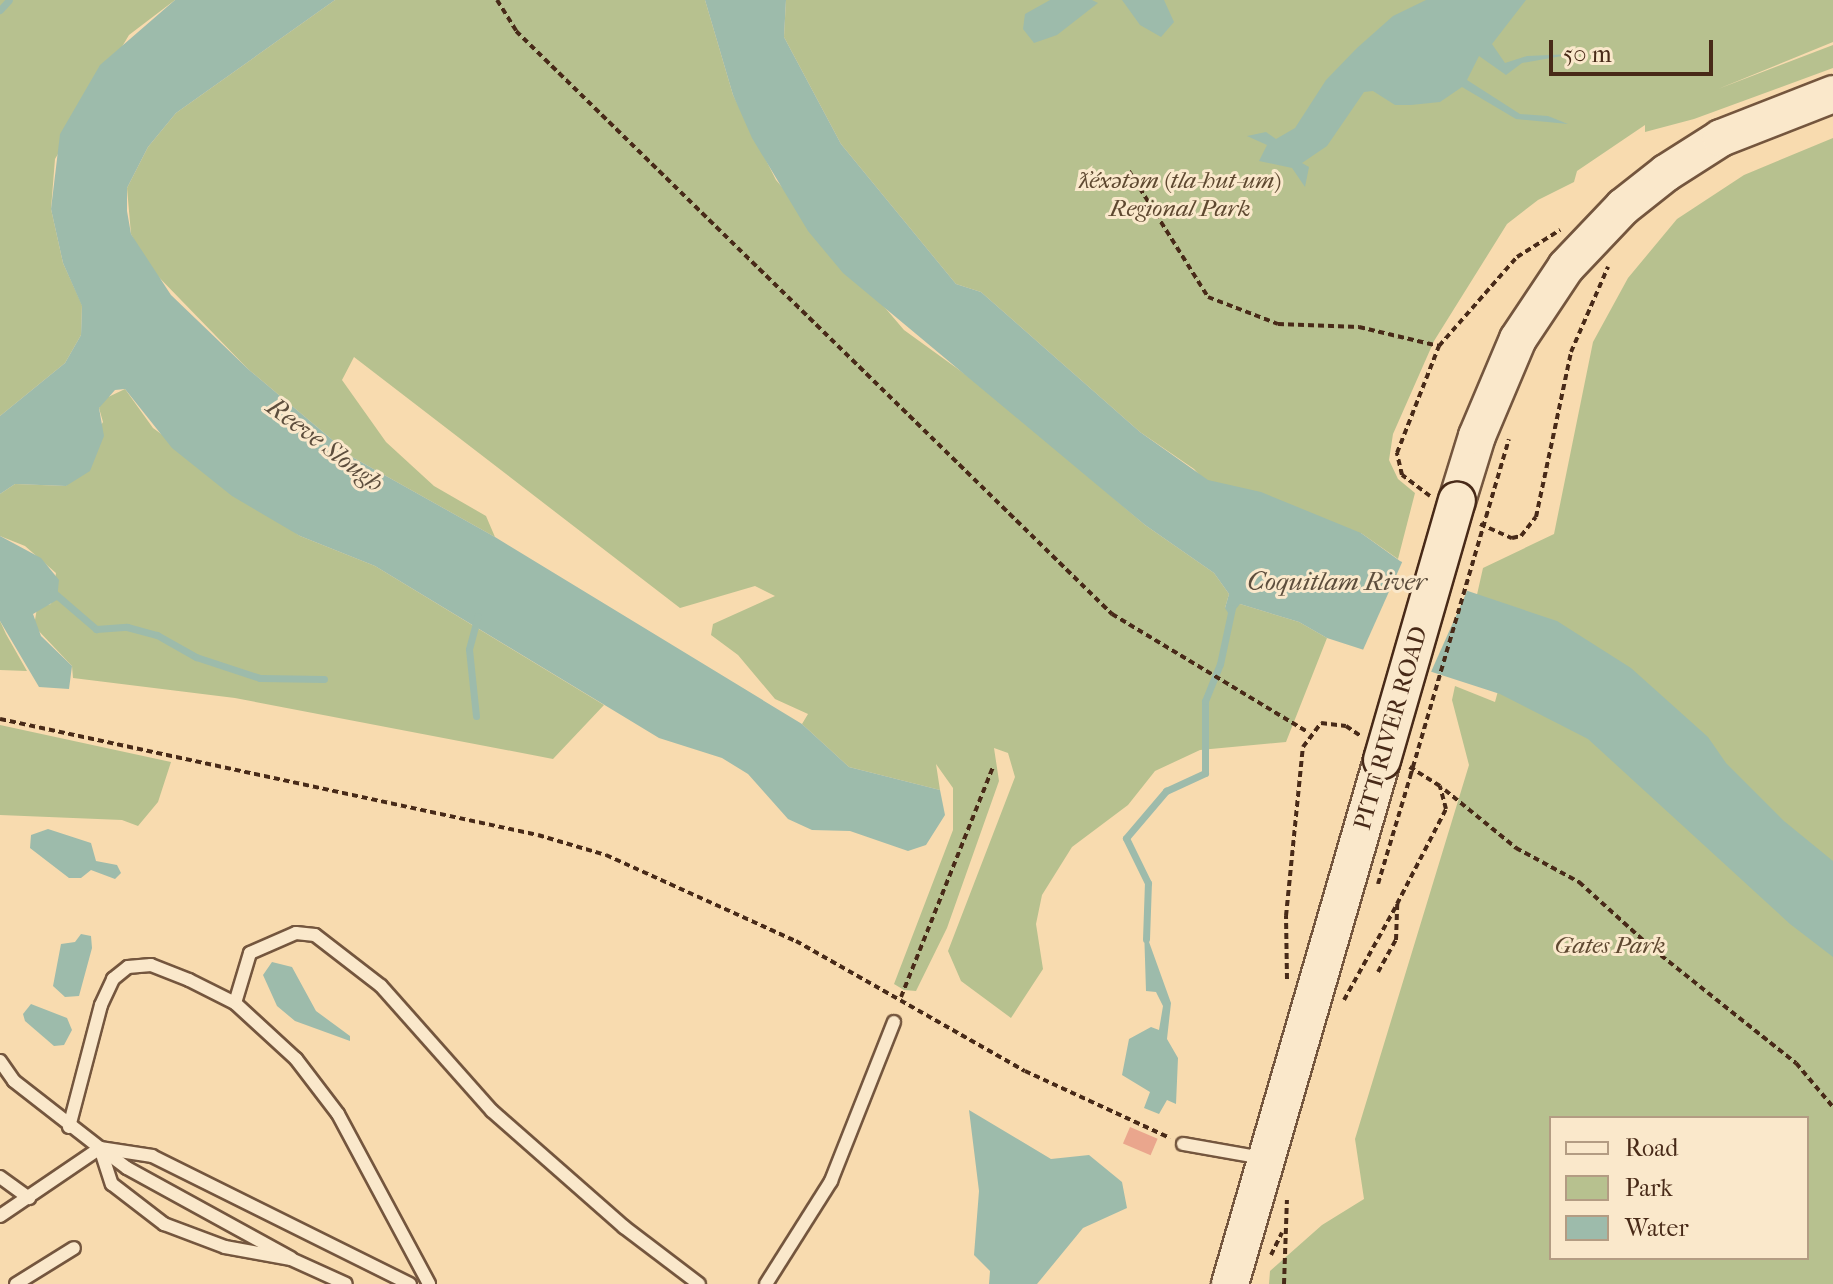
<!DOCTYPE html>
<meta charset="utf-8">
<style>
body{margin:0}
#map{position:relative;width:1833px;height:1284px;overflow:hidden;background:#f8dbaf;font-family:"IM FELL French Canon",serif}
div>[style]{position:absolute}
.green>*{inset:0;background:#b7c18f}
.water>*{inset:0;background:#9dbbab}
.pier>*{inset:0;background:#f8dbaf;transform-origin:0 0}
.stream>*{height:7px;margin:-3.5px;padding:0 3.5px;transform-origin:3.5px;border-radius:3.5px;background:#9dbbab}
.building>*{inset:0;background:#eaa68d;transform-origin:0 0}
.path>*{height:4px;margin-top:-2px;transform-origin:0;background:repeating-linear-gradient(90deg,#482a18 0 6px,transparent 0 10px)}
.roads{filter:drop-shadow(2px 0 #74563e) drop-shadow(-2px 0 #74563e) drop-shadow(0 2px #74563e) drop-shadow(0 -2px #74563e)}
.service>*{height:12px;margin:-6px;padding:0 6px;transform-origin:6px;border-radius:6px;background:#fae8cb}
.secondary>*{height:36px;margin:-18px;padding:0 18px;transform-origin:18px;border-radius:18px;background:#fae8cb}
.path-bridge>*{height:4px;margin-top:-2px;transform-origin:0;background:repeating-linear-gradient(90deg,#482a18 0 6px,transparent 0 10px)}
.bridges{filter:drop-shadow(2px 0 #482a18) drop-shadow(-2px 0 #482a18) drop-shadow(0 2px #482a18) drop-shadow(0 -2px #482a18)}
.secondary-bridge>*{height:36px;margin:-18px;padding:0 18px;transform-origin:18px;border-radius:18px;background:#fae8cb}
span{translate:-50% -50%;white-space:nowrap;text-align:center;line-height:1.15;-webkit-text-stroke:6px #fae8cb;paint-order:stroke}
.park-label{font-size:24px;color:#5e4830;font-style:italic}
.street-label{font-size:24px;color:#482a18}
.water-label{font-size:26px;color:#5d4e3d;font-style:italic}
.legend{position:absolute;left:1549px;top:1116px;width:260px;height:144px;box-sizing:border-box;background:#fae8cb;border:2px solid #b39c83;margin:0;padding:10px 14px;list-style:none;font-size:24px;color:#482a18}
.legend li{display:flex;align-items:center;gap:16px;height:40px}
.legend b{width:40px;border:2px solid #b39c83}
.scale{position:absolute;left:1549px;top:40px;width:164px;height:36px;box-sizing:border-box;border:4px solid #482a18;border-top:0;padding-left:10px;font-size:24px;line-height:28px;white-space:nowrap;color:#482a18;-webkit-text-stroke:6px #fae8cb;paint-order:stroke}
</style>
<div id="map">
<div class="green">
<i style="clip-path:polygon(0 0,175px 0,129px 35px,55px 159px,51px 209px,63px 263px,82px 305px,81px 335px,65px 363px,0 416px)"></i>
<i style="clip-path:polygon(335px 0,705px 0,733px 95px,776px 180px,904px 330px,991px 393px,1145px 525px,1214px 573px,1229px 594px,1225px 608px,1240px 604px,1299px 622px,1327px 638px,1286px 742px,1200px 750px,1155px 771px,1128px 805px,1072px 847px,1042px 895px,1036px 924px,1043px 969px,1011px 1018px,961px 981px,948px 951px,1015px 777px,1008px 753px,994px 748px,999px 781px,947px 928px,916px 991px,904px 990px,894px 984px,953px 830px,953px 788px,936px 764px,940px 790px,849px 767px,802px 724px,808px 714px,775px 699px,738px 655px,711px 635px,713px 624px,775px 596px,755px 586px,680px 608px,354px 357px,342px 380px,386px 442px,434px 486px,486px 516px,495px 537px,354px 458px,248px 369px,147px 265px,131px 234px,127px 188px,148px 147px,176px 113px)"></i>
<i style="clip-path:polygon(786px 0,1833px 0,1833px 42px,1718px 89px,1833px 45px,1833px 68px,1694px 119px,1645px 132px,1645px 125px,1577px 171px,1574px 182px,1538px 200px,1507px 224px,1434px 341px,1393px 434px,1389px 460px,1398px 479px,1415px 493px,1398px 559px,1361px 533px,1311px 595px,1194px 469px,1140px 432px,981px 292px,956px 284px,841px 144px,784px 37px)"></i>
<i style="clip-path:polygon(evenodd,1833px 138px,1833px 1284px,1269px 1284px,1270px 1271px,1322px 1225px,1364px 1199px,1355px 1139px,1469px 765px,1452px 700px,1455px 686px,1495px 702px,1516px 625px,1476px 599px,1483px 568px,1554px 534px,1593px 342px,1628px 278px,1677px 219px,1744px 175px,1833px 138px,1551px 1118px,1807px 1118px,1807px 1258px,1551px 1258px,1551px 1118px)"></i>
<i style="clip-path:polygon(125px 389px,153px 428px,300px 536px,375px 566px,604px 705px,553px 759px,235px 698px,73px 678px,72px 666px,34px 626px,37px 608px,51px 604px,56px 573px,25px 546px,0 536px,0 494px,15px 484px,66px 486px,103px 422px,99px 408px,104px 399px)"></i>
<i style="clip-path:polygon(0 621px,6px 634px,27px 671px,0 670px)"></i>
<i style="clip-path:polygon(0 725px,171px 762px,158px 802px,138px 826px,122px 820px,0 815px)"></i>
</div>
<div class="water">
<i style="clip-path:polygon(175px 0,335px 0,176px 113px,148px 147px,127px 188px,127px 211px,131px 234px,171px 295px,248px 369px,354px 458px,495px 537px,802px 724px,849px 767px,940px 790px,945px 815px,926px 845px,908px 851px,850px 831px,812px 830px,788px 819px,748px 774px,722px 758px,659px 738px,375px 566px,300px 536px,232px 496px,172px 448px,125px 389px,115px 390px,99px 408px,104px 436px,90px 471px,66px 486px,15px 484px,0 494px,0 416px,65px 363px,81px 335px,82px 306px,63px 263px,51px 209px,60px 134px,100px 65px)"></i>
<i style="clip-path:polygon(705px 0,786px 0,784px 37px,841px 144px,956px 284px,981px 292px,1140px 432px,1208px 480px,1261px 492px,1361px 533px,1400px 561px,1453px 586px,1557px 621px,1631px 668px,1708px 737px,1726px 763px,1784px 821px,1833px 861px,1833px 957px,1790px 924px,1588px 739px,1500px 694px,1327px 638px,1299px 622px,1240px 604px,1230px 616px,1225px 608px,1229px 594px,1214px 573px,1145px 525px,843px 273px,808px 231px,752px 138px,733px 95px)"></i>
<i style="clip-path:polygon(1050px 0,1092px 0,1098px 3px,1057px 35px,1034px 43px,1023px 29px,1025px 14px)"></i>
<i style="clip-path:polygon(1122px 0,1164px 0,1174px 22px,1161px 37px,1140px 25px)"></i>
<i style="clip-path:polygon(1426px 0,1526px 0,1492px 44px,1505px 63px,1527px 56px,1573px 54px,1522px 63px,1506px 75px,1479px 56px,1467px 80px,1520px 114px,1548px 116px,1568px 124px,1516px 119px,1462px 87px,1440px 102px,1411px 105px,1395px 105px,1373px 91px,1364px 92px,1327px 146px,1302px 163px,1309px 167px,1305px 187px,1292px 168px,1259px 161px,1267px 145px,1247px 136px,1266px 132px,1276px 139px,1295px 128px,1326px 80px,1357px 48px,1393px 16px)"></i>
<i style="clip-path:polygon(0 536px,41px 558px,59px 580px,57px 600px,33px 614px,41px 636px,72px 666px,69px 689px,39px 687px,0 621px)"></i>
<i style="clip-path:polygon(48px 829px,91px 843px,96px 861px,117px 865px,121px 873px,115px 879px,91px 870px,81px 878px,69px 878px,30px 848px,31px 835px)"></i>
<i style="clip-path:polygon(1144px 928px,1171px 1003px,1167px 1039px,1178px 1058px,1176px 1104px,1167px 1100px,1159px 1114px,1144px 1108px,1150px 1092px,1122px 1075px,1129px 1039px,1151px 1027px,1159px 1030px,1163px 1006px,1156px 992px,1146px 991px)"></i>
<i style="clip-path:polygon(81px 934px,91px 936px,92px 948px,79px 996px,65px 997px,53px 986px,61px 944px,75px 942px)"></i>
<i style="clip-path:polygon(272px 962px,292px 967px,316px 1011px,350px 1036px,350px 1041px,295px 1021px,277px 1006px,263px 975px)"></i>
<i style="clip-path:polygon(31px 1004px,67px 1018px,72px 1030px,64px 1045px,54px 1046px,25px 1021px,23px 1014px)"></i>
<i style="clip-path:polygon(969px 1110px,1051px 1159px,1089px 1155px,1122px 1182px,1127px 1208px,1083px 1228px,1037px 1284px,989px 1284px,990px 1271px,974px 1255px,979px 1191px)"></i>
</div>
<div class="pier">
<i style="left:1404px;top:558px;width:71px;height:103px;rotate:24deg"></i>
</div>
<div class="stream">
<i style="left:0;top:10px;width:13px;rotate:-48deg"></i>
<i style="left:53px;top:592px;width:57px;rotate:40.7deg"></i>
<i style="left:96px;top:629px;width:31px;rotate:-4deg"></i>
<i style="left:127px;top:627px;width:31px;rotate:15deg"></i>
<i style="left:157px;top:635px;width:45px;rotate:29.4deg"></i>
<i style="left:196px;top:657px;width:67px;rotate:18.2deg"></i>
<i style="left:260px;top:678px;width:64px;rotate:0.9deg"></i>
<i style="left:476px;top:716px;width:67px;rotate:-96deg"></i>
<i style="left:469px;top:649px;width:34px;rotate:-75deg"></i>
<i style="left:1146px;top:939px;width:56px;rotate:-88deg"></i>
<i style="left:1148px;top:883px;width:50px;rotate:-116.1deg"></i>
<i style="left:1126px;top:838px;width:62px;rotate:-49.6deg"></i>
<i style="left:1166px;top:791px;width:43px;rotate:-24.8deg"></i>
<i style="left:1205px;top:773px;width:72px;rotate:-90deg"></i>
<i style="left:1205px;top:701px;width:40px;rotate:-68deg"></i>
<i style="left:1220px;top:664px;width:57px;rotate:-77.9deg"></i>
</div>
<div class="building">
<i style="left:1130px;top:1127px;width:30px;height:18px;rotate:23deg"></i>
</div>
<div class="path">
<i style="left:497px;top:0;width:36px;rotate:58deg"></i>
<i style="left:516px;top:31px;width:834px;rotate:44.37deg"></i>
<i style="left:1112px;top:614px;width:230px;rotate:31.1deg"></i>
<i style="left:1129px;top:171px;width:149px;rotate:57.9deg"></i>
<i style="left:1208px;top:297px;width:75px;rotate:21.1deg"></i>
<i style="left:1278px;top:324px;width:81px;rotate:2.1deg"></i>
<i style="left:1359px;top:327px;width:82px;rotate:13.4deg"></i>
<i style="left:1430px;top:496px;width:35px;rotate:-143deg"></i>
<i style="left:1402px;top:475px;width:23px;rotate:-103deg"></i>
<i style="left:1397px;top:453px;width:115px;rotate:-68.6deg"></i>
<i style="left:1439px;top:346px;width:118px;rotate:-48.8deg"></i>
<i style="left:1517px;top:257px;width:51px;rotate:-32.1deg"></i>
<i style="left:1486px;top:517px;width:81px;rotate:-73.6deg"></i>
<i style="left:1480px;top:524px;width:35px;rotate:24deg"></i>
<i style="left:1512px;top:538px;width:9px;rotate:-13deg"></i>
<i style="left:1521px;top:536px;width:24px;rotate:-52deg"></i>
<i style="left:1536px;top:517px;width:169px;rotate:-78deg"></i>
<i style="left:1571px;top:352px;width:93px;rotate:-66.5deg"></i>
<i style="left:0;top:719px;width:550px;rotate:12.17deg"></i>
<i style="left:538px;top:835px;width:71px;rotate:16.4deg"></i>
<i style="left:606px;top:855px;width:209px;rotate:24.4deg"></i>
<i style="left:796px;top:941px;width:263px;rotate:29.6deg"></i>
<i style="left:1025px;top:1071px;width:160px;rotate:24.8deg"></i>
<i style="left:1445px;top:790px;width:92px;rotate:39.2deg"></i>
<i style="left:1516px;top:848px;width:72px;rotate:28.4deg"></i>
<i style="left:1579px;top:882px;width:100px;rotate:42.2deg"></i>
<i style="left:1653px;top:949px;width:183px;rotate:38.6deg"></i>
<i style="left:1796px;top:1063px;width:57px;rotate:49.9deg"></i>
<i style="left:1378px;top:884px;width:112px;rotate:-73.3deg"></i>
<i style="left:1378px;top:972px;width:37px;rotate:-61deg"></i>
<i style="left:1396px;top:940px;width:36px;rotate:-88deg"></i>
<i style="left:1397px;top:904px;width:107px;rotate:-62.7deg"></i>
<i style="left:1446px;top:809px;width:24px;rotate:-105deg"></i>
<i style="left:1440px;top:786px;width:36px;rotate:-148deg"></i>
<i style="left:1287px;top:979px;width:63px;rotate:-90.9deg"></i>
<i style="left:1286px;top:916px;width:170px;rotate:-84.3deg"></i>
<i style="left:1303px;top:747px;width:30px;rotate:-53deg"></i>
<i style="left:1321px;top:723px;width:25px;rotate:7deg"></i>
<i style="left:1346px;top:726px;width:18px;rotate:34deg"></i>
<i style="left:901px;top:997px;width:248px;rotate:-68.2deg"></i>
<i style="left:1344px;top:1000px;width:107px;rotate:-61deg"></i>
<i style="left:1271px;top:1255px;width:25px;rotate:-64deg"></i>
<i style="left:1284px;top:1284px;width:84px;rotate:-88deg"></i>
</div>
<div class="roads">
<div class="service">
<i style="left:235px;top:1003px;width:52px;rotate:-73.3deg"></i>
<i style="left:250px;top:953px;width:50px;rotate:-23.5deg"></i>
<i style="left:296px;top:933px;width:19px;rotate:6deg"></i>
<i style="left:315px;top:935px;width:83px;rotate:37.7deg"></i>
<i style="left:381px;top:986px;width:167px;rotate:48.4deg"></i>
<i style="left:492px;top:1111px;width:176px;rotate:41.3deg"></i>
<i style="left:624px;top:1227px;width:94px;rotate:37.2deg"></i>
<i style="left:0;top:1061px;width:24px;rotate:55deg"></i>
<i style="left:14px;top:1081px;width:109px;rotate:37.9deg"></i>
<i style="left:100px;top:1148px;width:53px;rotate:8.7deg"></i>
<i style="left:152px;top:1156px;width:288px;rotate:26.4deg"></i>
<i style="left:69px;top:1127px;width:126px;rotate:-75.3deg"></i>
<i style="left:101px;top:1005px;width:29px;rotate:-65deg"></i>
<i style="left:113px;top:979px;width:19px;rotate:-39deg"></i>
<i style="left:128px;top:967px;width:23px;rotate:-5deg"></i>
<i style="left:151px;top:965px;width:41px;rotate:21.5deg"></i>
<i style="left:189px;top:980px;width:51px;rotate:26.6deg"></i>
<i style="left:235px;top:1003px;width:83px;rotate:42.6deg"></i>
<i style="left:296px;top:1059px;width:69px;rotate:52.6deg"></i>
<i style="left:338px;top:1114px;width:193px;rotate:61.8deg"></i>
<i style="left:1183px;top:1144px;width:80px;rotate:10deg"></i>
<i style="left:100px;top:1148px;width:38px;rotate:72deg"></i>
<i style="left:112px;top:1184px;width:66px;rotate:37.6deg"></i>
<i style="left:164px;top:1224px;width:65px;rotate:20.7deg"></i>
<i style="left:225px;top:1247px;width:67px;rotate:10.3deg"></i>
<i style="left:291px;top:1259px;width:60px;rotate:24.4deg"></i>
<i style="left:103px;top:1150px;width:30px;rotate:37deg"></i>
<i style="left:127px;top:1168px;width:187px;rotate:28.8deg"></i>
<i style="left:0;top:1177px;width:36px;rotate:36deg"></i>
<i style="left:0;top:1216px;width:121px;rotate:-34.2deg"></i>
<i style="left:16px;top:1284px;width:68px;rotate:-31.8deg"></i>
<i style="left:766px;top:1284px;width:122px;rotate:-57.7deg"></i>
<i style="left:831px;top:1181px;width:171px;rotate:-68.4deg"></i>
</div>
<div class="secondary">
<i style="left:1457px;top:501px;width:68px;rotate:-72.9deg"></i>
<i style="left:1477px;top:436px;width:105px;rotate:-67.1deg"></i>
<i style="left:1518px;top:339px;width:87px;rotate:-56.3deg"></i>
<i style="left:1566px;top:267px;width:83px;rotate:-46.5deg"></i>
<i style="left:1623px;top:207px;width:55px;rotate:-38.3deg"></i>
<i style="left:1666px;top:173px;width:65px;rotate:-32.5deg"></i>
<i style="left:1721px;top:138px;width:120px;rotate:-21.4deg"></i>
<i style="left:1230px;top:1284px;width:546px;rotate:-73.82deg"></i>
</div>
</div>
<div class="path-bridge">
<i style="left:1410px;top:777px;width:271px;rotate:-73.7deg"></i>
</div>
<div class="bridges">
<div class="secondary-bridge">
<i style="left:1382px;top:760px;width:270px;rotate:-73.9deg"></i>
</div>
</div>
<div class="park-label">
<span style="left:1180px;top:195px">ƛ̓éxətəm (tla-hut-um)<br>Regional Park</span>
<span style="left:1610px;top:946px">Gates Park</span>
</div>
<div class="street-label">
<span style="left:1391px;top:728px;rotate:-74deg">PITT RIVER ROAD</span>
</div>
<div class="water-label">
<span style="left:325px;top:445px;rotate:37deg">Reeve Slough</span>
<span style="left:1337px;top:582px">Coquitlam River</span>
</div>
<ul class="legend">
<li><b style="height:10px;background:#fae8cb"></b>Road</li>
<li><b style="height:22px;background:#b7c18f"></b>Park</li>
<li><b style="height:22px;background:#9dbbab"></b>Water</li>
</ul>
<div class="scale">50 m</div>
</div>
